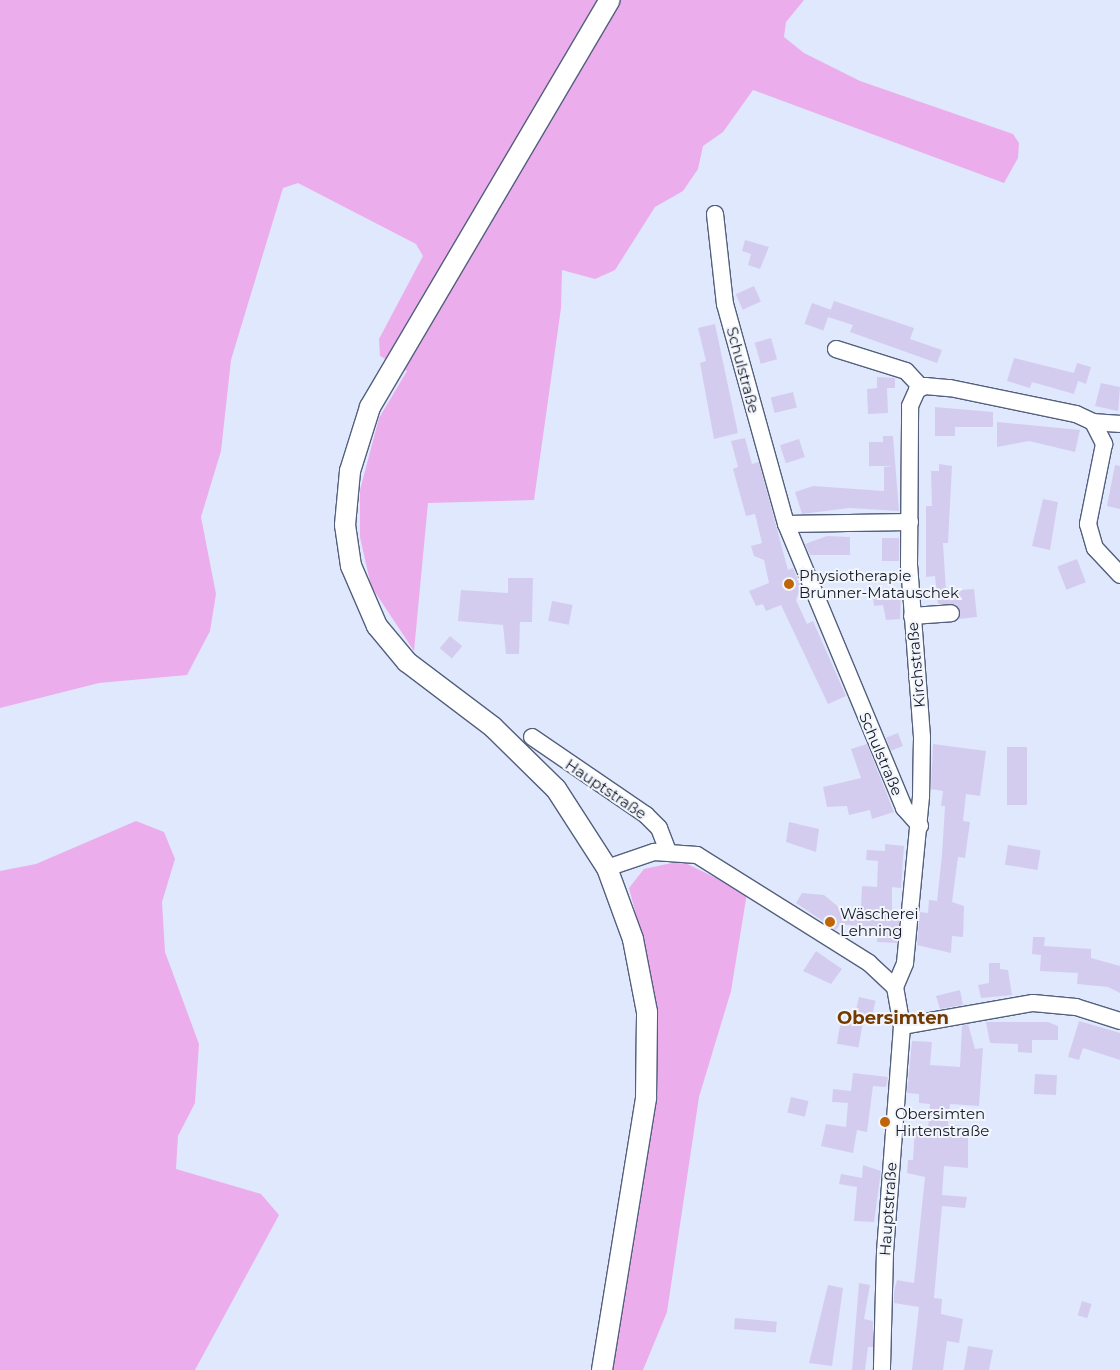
<!DOCTYPE html>
<meta charset="utf-8">
<style>
body{margin:0}
#map{position:relative;width:1120px;height:1370px;overflow:hidden;background:#dfe8fd;font-family:Montserrat,sans-serif}
div>[style]{position:absolute}
.green>*{inset:0;background:#ecaded}
.building>*{inset:0;background:#d4ccef;transform-origin:0 0}
.roads{filter:drop-shadow(1px 0 #53607d) drop-shadow(-1px 0 #53607d) drop-shadow(0 1px #53607d) drop-shadow(0 -1px #53607d)}
.minor>*{height:16px;margin:-8px;padding:0 8px;transform-origin:8px;border-radius:8px;background:#fff}
.major>*{height:20px;margin:-10px;padding:0 10px;transform-origin:10px;border-radius:10px;background:#fff}
.dots>*{width:14px;height:14px;translate:-50% -50%;box-sizing:border-box;border:2px solid #f2f6fc;border-radius:50%}
span{translate:-50% -50%;white-space:nowrap;text-align:center;line-height:1.15;-webkit-text-stroke:4px #f2f6fc;paint-order:stroke}
.street-label{font-size:15px;color:#151a26}
.poi-label{font-size:15px;color:#151a26}
.left{translate:0 -50%;text-align:left}
.quarter-label{font-size:18px;color:#723900;font-weight:700}
</style>
<div id="map">
<div class="green">
<i style="clip-path:polygon(0 0,804px 0,786px 22px,784px 37px,804px 53px,860px 81px,1013px 134px,1019px 143px,1018px 158px,1004px 183px,753px 90px,723px 132px,703px 146px,698px 169px,683px 191px,655px 207px,615px 270px,595px 279px,562px 270px,561px 308px,534px 500px,428px 503px,414px 651px,371px 586px,360px 537px,360px 490px,379px 418px,407px 371px,380px 356px,379px 339px,423px 256px,416px 244px,298px 183px,283px 188px,231px 360px,221px 451px,201px 517px,216px 594px,210px 631px,187px 675px,99px 683px,0 708px)"></i>
<i style="clip-path:polygon(136px 821px,164px 832px,175px 859px,162px 902px,165px 952px,199px 1044px,195px 1103px,178px 1136px,176px 1169px,261px 1194px,279px 1215px,195px 1370px,0 1370px,0 871px,36px 864px)"></i>
<i style="clip-path:polygon(681px 861px,747px 893px,731px 991px,699px 1097px,667px 1312px,643px 1370px,608px 1370px,648px 1124px,641px 934px,629px 888px,644px 869px)"></i>
</div>
<div class="building">
<i style="clip-path:polygon(745px 240px,769px 247px,760px 269px,748px 265px,751px 254px,742px 251px)"></i>
<i style="left:754px;top:286px;width:17px;height:20px;rotate:66deg"></i>
<i style="clip-path:polygon(834px 301px,914px 328px,910px 339px,942px 350px,937px 363px,850px 332px,853px 325px,828px 317px)"></i>
<i style="left:812px;top:303px;width:20px;height:22px;rotate:20deg"></i>
<i style="clip-path:polygon(715px 324px,738px 433px,714px 439px,700px 363px,706px 361px,698px 328px)"></i>
<i style="left:771px;top:338px;width:22px;height:17px;rotate:74deg"></i>
<i style="clip-path:polygon(1014px 358px,1074px 373px,1077px 363px,1091px 367px,1086px 384px,1078px 381px,1074px 394px,1032px 382px,1030px 388px,1007px 381px)"></i>
<i style="clip-path:polygon(877px 377px,895px 378px,895px 388px,887px 388px,888px 413px,868px 414px,867px 389px,877px 388px)"></i>
<i style="clip-path:polygon(1101px 383px,1120px 387px,1118px 411px,1095px 406px)"></i>
<i style="left:793px;top:392px;width:16px;height:23px;rotate:76deg"></i>
<i style="clip-path:polygon(935px 407px,993px 412px,993px 427px,955px 427px,955px 436px,935px 436px)"></i>
<i style="clip-path:polygon(997px 422px,1080px 430px,1075px 452px,1029px 441px,997px 447px)"></i>
<i style="clip-path:polygon(883px 436px,893px 436px,899px 511px,849px 508px,802px 514px,795px 492px,813px 486px,884px 491px,884px 467px,893px 466px,869px 466px,869px 442px,883px 442px)"></i>
<i style="clip-path:polygon(745px 438px,752px 464px,759px 462px,788px 570px,793px 568px,801px 587px,796px 600px,807px 624px,813px 621px,846px 696px,828px 704px,781px 605px,766px 611px,763px 604px,756px 606px,749px 591px,769px 583px,764px 560px,754px 556px,751px 546px,762px 543px,755px 514px,746px 516px,733px 469px,738px 467px,731px 441px)"></i>
<i style="left:799px;top:439px;width:19px;height:20px;rotate:72deg"></i>
<i style="clip-path:polygon(939px 464px,952px 466px,948px 543px,943px 543px,946px 591px,974px 589px,977px 617px,959px 619px,956px 604px,938px 604px,935px 576px,926px 577px,926px 506px,932px 506px,931px 471px,939px 471px)"></i>
<i style="clip-path:polygon(1115px 465px,1120px 466px,1120px 509px,1107px 506px)"></i>
<i style="clip-path:polygon(1043px 499px,1058px 502px,1050px 550px,1032px 546px)"></i>
<i style="clip-path:polygon(827px 536px,850px 537px,850px 555px,810px 555px,805px 544px)"></i>
<i style="left:899px;top:538px;width:23px;height:17px;rotate:90deg"></i>
<i style="left:1077px;top:559px;width:25px;height:21px;rotate:69deg"></i>
<i style="clip-path:polygon(508px 578px,533px 578px,532px 622px,520px 622px,519px 654px,506px 654px,503px 625px,458px 621px,461px 590px,508px 593px)"></i>
<i style="clip-path:polygon(901px 592px,900px 619px,886px 620px,883px 605px,874px 606px,873px 596px)"></i>
<i style="left:552px;top:601px;width:21px;height:20px;rotate:11deg"></i>
<i style="left:450px;top:636px;width:16px;height:16px;rotate:40deg"></i>
<i style="left:898px;top:733px;width:14px;height:13px;rotate:69deg"></i>
<i style="clip-path:polygon(867px 744px,894px 812px,872px 819px,870px 810px,849px 815px,847px 806px,827px 807px,823px 787px,861px 778px,851px 749px)"></i>
<i style="clip-path:polygon(933px 744px,986px 751px,980px 796px,966px 794px,963px 821px,970px 822px,965px 858px,958px 857px,952px 902px,964px 906px,963px 937px,952px 936px,951px 953px,917px 945px,920px 912px,928px 913px,929px 900px,937px 901px,942px 855px,945px 806px,941px 806px,943px 791px,931px 789px)"></i>
<i style="left:1007px;top:747px;width:20px;height:58px"></i>
<i style="clip-path:polygon(789px 822px,819px 829px,816px 852px,786px 842px)"></i>
<i style="clip-path:polygon(885px 844px,904px 846px,901px 888px,892px 887px,892px 912px,900px 913px,897px 943px,877px 942px,878px 928px,840px 924px,836px 930px,796px 903px,802px 893px,824px 895px,853px 919px,855px 908px,861px 909px,862px 886px,877px 887px,878px 861px,866px 860px,867px 850px,885px 851px)"></i>
<i style="left:1008px;top:845px;width:33px;height:20px;rotate:9deg"></i>
<i style="clip-path:polygon(1033px 937px,1045px 937px,1044px 946px,1091px 949px,1091px 958px,1120px 966px,1120px 993px,1108px 987px,1077px 984px,1078px 973px,1040px 971px,1041px 955px,1032px 954px)"></i>
<i style="clip-path:polygon(816px 951px,842px 969px,831px 984px,803px 971px)"></i>
<i style="clip-path:polygon(989px 963px,1000px 963px,1000px 969px,1008px 970px,1012px 995px,981px 998px,978px 985px,989px 983px)"></i>
<i style="clip-path:polygon(960px 990px,963px 1005px,940px 1009px,936px 996px)"></i>
<i style="left:859px;top:997px;width:17px;height:17px;rotate:13deg"></i>
<i style="left:841px;top:1020px;width:22px;height:24px;rotate:10deg"></i>
<i style="clip-path:polygon(1079px 1021px,1120px 1033px,1120px 1060px,1083px 1048px,1079px 1060px,1068px 1057px)"></i>
<i style="clip-path:polygon(986px 1022px,1048px 1022px,1058px 1026px,1058px 1040px,1032px 1040px,1032px 1053px,1018px 1052px,1018px 1044px,990px 1043px)"></i>
<i style="clip-path:polygon(968px 1024px,975px 1049px,983px 1048px,979px 1106px,950px 1104px,948px 1125px,968px 1126px,968px 1168px,944px 1166px,942px 1195px,967px 1197px,965px 1208px,942px 1206px,934px 1298px,942px 1299px,941px 1314px,963px 1319px,959px 1343px,947px 1341px,943px 1370px,912px 1370px,919px 1307px,894px 1303px,894px 1291px,897px 1280px,914px 1283px,925px 1177px,907px 1173px,908px 1160px,913px 1160px,915px 1128px,928px 1130px,930px 1104px,919px 1103px,919px 1094px,907px 1093px,912px 1041px,932px 1042px,930px 1065px,960px 1067px,962px 1026px)"></i>
<i style="clip-path:polygon(853px 1073px,888px 1077px,886px 1087px,873px 1086px,867px 1132px,857px 1130px,853px 1153px,821px 1146px,826px 1124px,846px 1127px,848px 1103px,832px 1102px,833px 1089px,851px 1091px)"></i>
<i style="left:1035px;top:1074px;width:22px;height:20px;rotate:3deg"></i>
<i style="left:791px;top:1097px;width:18px;height:16px;rotate:13deg"></i>
<i style="clip-path:polygon(863px 1165px,881px 1171px,874px 1222px,854px 1221px,857px 1187px,839px 1184px,841px 1174px,862px 1178px)"></i>
<i style="clip-path:polygon(859px 1283px,870px 1285px,864px 1319px,873px 1321px,873px 1347px,868px 1347px,865px 1370px,852px 1370px)"></i>
<i style="clip-path:polygon(828px 1285px,843px 1288px,832px 1366px,809px 1363px)"></i>
<i style="left:1082px;top:1301px;width:10px;height:15px;rotate:17deg"></i>
<i style="left:735px;top:1318px;width:42px;height:11px;rotate:5deg"></i>
<i style="clip-path:polygon(968px 1346px,993px 1350px,989px 1370px,964px 1370px)"></i>
</div>
<div class="roads">
<div class="minor">
<i style="left:715px;top:214px;width:91px;rotate:83.7deg"></i>
<i style="left:725px;top:304px;width:228px;rotate:74.5deg"></i>
<i style="left:786px;top:524px;width:308px;rotate:67.4deg"></i>
<i style="left:904px;top:808px;width:24px;rotate:48deg"></i>
<i style="left:836px;top:349px;width:73px;rotate:17.4deg"></i>
<i style="left:906px;top:371px;width:22px;rotate:47deg"></i>
<i style="left:1093px;top:422px;width:27px;rotate:4deg"></i>
<i style="left:786px;top:524px;width:124px;rotate:-0.9deg"></i>
<i style="left:912px;top:616px;width:39px;rotate:-4deg"></i>
<i style="left:532px;top:737px;width:138px;rotate:34.4deg"></i>
<i style="left:646px;top:815px;width:18px;rotate:45deg"></i>
<i style="left:659px;top:828px;width:25px;rotate:69deg"></i>
<i style="left:607px;top:868px;width:50px;rotate:-18.8deg"></i>
<i style="left:654px;top:852px;width:43px;rotate:4deg"></i>
<i style="left:697px;top:855px;width:203px;rotate:32.1deg"></i>
<i style="left:869px;top:963px;width:35px;rotate:43deg"></i>
<i style="left:895px;top:987px;width:40px;rotate:80deg"></i>
<i style="left:902px;top:1026px;width:227px;rotate:94.3deg"></i>
<i style="left:885px;top:1252px;width:118px;rotate:91.5deg"></i>
<i style="left:895px;top:987px;width:26px;rotate:-67deg"></i>
<i style="left:905px;top:963px;width:168px;rotate:-84.5deg"></i>
<i style="left:921px;top:796px;width:59px;rotate:-89deg"></i>
<i style="left:922px;top:737px;width:171px;rotate:-94.3deg"></i>
<i style="left:909px;top:566px;width:160px;rotate:-89.6deg"></i>
<i style="left:910px;top:406px;width:17px;rotate:-66deg"></i>
<i style="left:917px;top:390px;width:9px;rotate:-27deg"></i>
<i style="left:925px;top:386px;width:25px;rotate:5deg"></i>
<i style="left:950px;top:388px;width:129px;rotate:11.7deg"></i>
<i style="left:1076px;top:414px;width:19px;rotate:25deg"></i>
<i style="left:1093px;top:422px;width:25px;rotate:63deg"></i>
<i style="left:1104px;top:444px;width:82px;rotate:101.3deg"></i>
<i style="left:1088px;top:524px;width:25px;rotate:74deg"></i>
<i style="left:1095px;top:548px;width:37px;rotate:47deg"></i>
<i style="left:902px;top:1026px;width:133px;rotate:-10deg"></i>
<i style="left:1033px;top:1003px;width:43px;rotate:5.3deg"></i>
<i style="left:1076px;top:1007px;width:46px;rotate:17.7deg"></i>
</div>
<div class="major">
<i style="left:602px;top:1370px;width:276px;rotate:-80.8deg"></i>
<i style="left:646px;top:1098px;width:86px;rotate:-89.3deg"></i>
<i style="left:647px;top:1012px;width:74px;rotate:-100.9deg"></i>
<i style="left:633px;top:939px;width:76px;rotate:-110.1deg"></i>
<i style="left:607px;top:868px;width:94px;rotate:-122.8deg"></i>
<i style="left:556px;top:789px;width:88px;rotate:-135.5deg"></i>
<i style="left:493px;top:727px;width:108px;rotate:-142.9deg"></i>
<i style="left:407px;top:662px;width:47px;rotate:-129.8deg"></i>
<i style="left:377px;top:626px;width:65px;rotate:-113.4deg"></i>
<i style="left:351px;top:566px;width:41px;rotate:-98.3deg"></i>
<i style="left:345px;top:525px;width:54px;rotate:-84.7deg"></i>
<i style="left:350px;top:471px;width:67px;rotate:-72.6deg"></i>
<i style="left:370px;top:407px;width:472px;rotate:-59.5deg"></i>
</div>
</div>
<div class="dots">
<i style="left:789px;top:584px;background:#bf6508"></i>
<i style="left:830px;top:922px;background:#bf6508"></i>
<i style="left:885px;top:1122px;background:#bf6508"></i>
</div>
<div class="street-label">
<span style="left:743px;top:370px;rotate:75deg">Schulstraße</span>
<span style="left:916px;top:665px;rotate:-95deg">Kirchstraße</span>
<span style="left:881px;top:754px;rotate:67deg">Schulstraße</span>
<span style="left:606px;top:789px;rotate:34deg">Hauptstraße</span>
<span style="left:888px;top:1209px;rotate:-86deg">Hauptstraße</span>
</div>
<div class="poi-label">
<span class="left" style="left:799px;top:584px">Physiotherapie<br>Brunner-Matauschek</span>
<span class="left" style="left:840px;top:922px">Wäscherei<br>Lehning</span>
<span class="left" style="left:895px;top:1122px">Obersimten<br>Hirtenstraße</span>
</div>
<div class="quarter-label">
<span style="left:893px;top:1018px">Obersimten</span>
</div>
</div>
